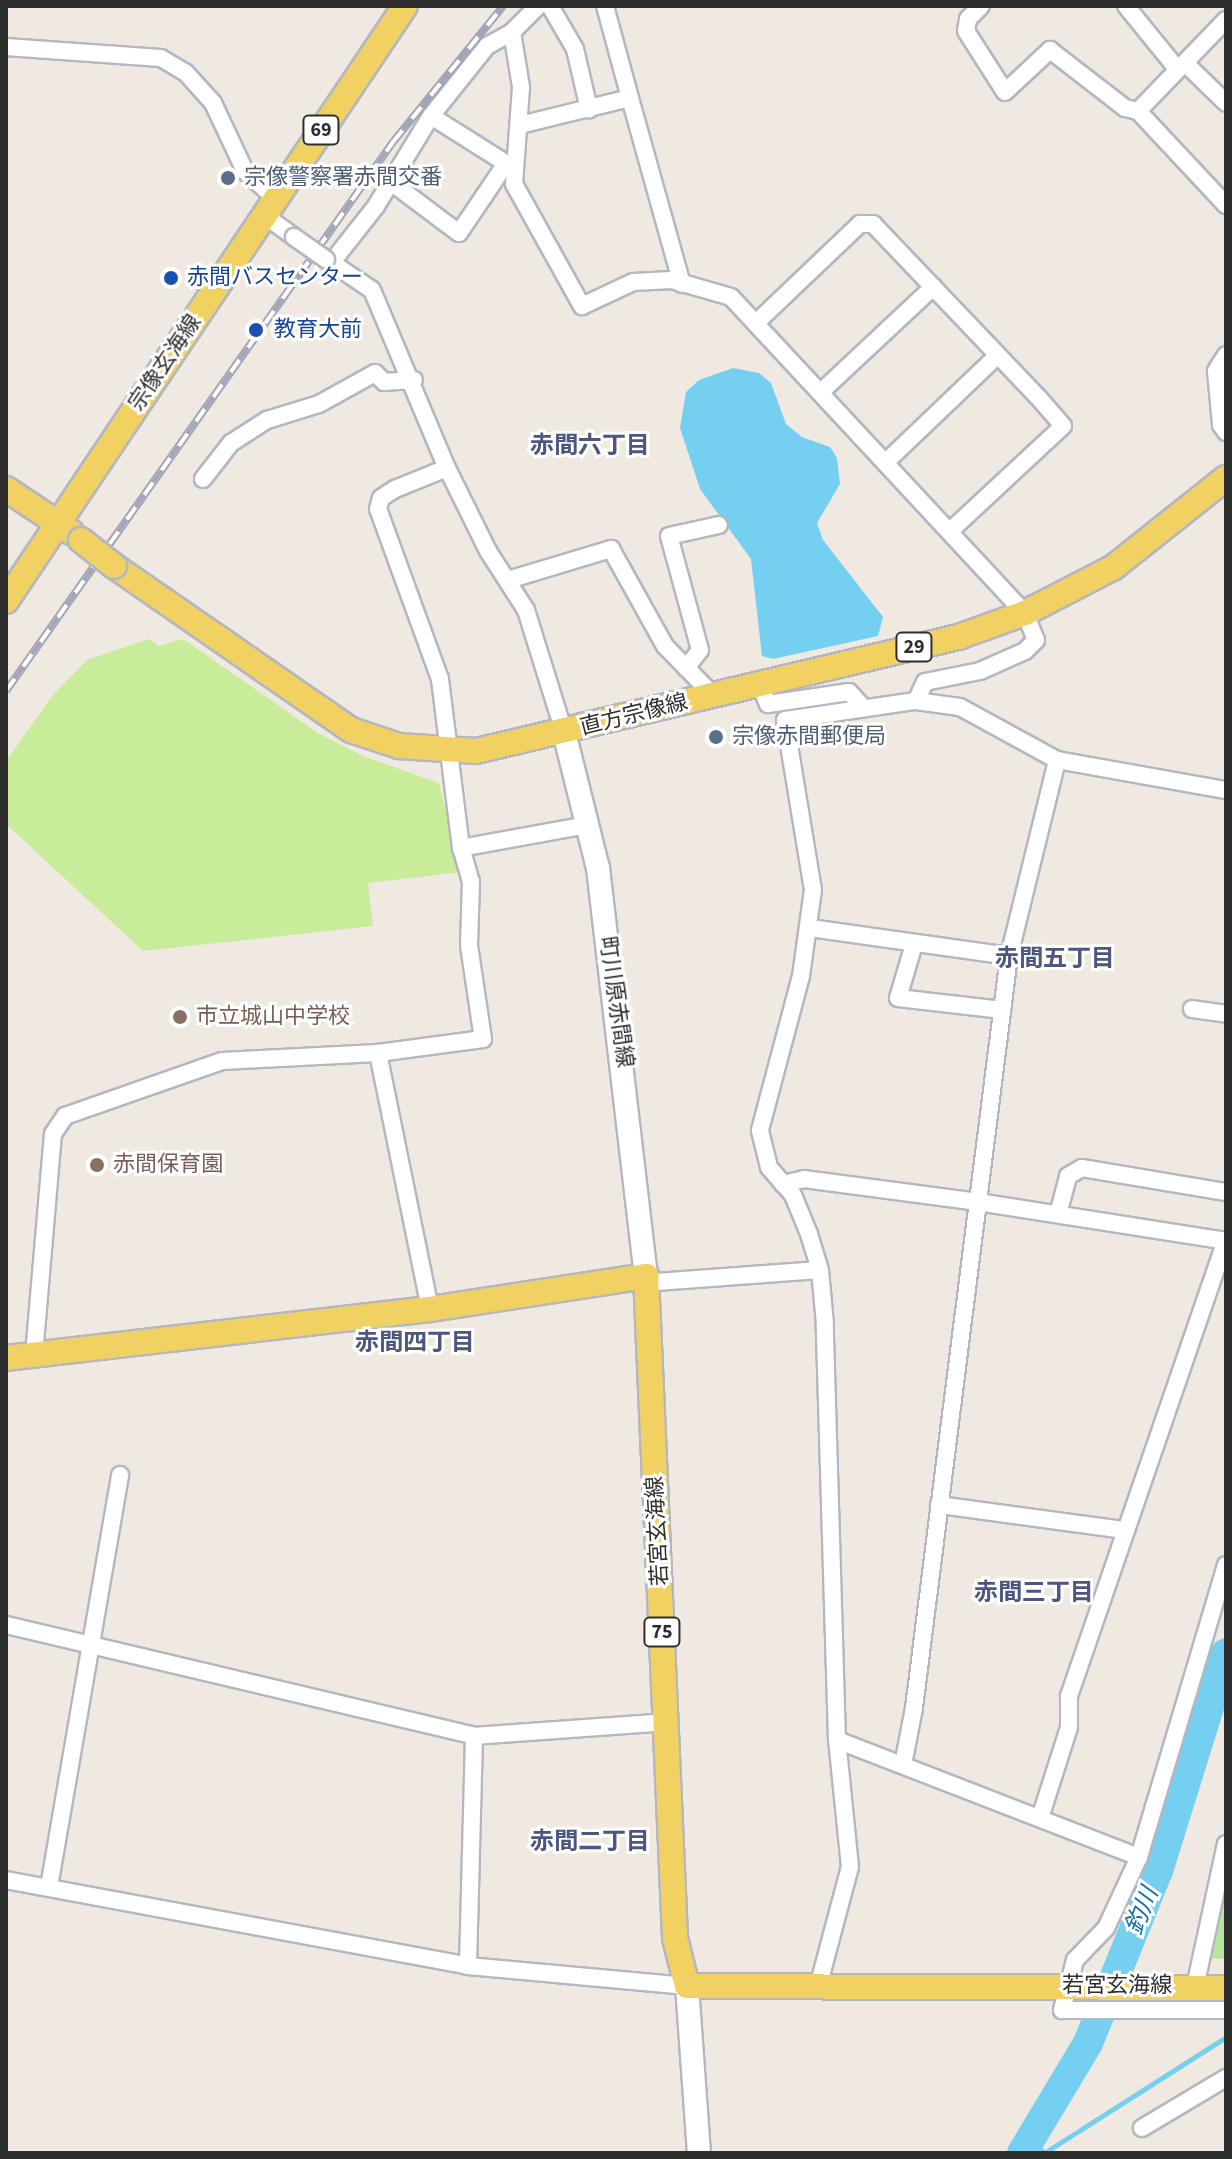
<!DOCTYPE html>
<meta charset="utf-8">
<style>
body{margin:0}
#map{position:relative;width:1232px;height:2159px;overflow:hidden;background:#efe9e1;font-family:"Source Sans 3","Noto Sans JP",sans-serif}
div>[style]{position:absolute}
.green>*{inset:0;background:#b6e59e}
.pitch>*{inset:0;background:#c9ec9a}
.water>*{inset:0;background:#75cff0}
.stream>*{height:5px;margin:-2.5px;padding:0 2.5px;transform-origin:2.5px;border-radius:2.5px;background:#75cff0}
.river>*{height:30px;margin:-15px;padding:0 15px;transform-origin:15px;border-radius:15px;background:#75cff0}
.roads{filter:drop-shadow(2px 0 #b4b7c1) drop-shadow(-2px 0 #b4b7c1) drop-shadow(0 2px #b4b7c1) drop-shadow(0 -2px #b4b7c1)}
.street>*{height:16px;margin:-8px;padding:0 8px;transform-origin:8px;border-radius:8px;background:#fff}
.secondary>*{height:22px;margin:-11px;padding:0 11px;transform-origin:11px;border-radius:11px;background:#fff}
.primary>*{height:24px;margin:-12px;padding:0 12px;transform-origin:12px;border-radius:12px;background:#f2d163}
.rail>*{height:8px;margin-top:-4px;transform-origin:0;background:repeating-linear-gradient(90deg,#fff 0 15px,#a3a6b8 0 30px);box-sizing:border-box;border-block:2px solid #a3a6b8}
.bridges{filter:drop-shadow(2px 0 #b4b7c1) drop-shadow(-2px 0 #b4b7c1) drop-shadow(0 2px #b4b7c1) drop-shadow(0 -2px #b4b7c1)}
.street-bridge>*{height:16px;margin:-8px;padding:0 8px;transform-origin:8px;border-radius:8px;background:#fff}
.primary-bridge>*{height:24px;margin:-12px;padding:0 12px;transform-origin:12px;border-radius:12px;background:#f2d163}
.dots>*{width:22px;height:22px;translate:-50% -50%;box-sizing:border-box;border:4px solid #fff;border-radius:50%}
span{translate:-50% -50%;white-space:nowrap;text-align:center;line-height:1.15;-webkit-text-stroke:6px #fff;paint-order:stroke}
.shield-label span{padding:2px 6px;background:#fff;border:2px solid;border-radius:6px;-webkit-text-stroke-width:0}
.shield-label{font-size:20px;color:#2e2e2e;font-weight:700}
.service-label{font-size:22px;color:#4e5e75}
.left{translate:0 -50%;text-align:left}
.transit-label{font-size:22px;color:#164399}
.street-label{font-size:22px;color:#2e2e2e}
.education-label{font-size:22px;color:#785e54}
.neighbourhood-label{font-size:24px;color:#4d5680;font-weight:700}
.water-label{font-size:24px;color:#0d6fa3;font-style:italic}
.frame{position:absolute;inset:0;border:8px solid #2e2e2e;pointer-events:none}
</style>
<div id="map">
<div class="green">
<i style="clip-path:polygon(1226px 1868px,1226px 1959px,1206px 1958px)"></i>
</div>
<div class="pitch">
<i style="clip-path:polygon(149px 639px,159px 646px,183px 639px,318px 733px,365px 757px,439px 783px,461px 872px,368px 883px,373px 926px,143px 951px,6px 824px,6px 761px,53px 695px,87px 660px)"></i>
</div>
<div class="water">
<i style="clip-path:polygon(733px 368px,759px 373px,771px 383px,786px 424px,802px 437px,830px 447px,837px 458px,840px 484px,817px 523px,823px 540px,883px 617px,878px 636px,773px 659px,762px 656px,751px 559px,700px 489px,680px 428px,686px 392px,699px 380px)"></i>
<i style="clip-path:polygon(1022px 2136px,1050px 2153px,1011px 2153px)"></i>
</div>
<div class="stream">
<i style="left:1044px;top:2153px;width:216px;rotate:-32.5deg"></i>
</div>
<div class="river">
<i style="left:1022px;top:2153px;width:128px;rotate:-59deg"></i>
<i style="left:1088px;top:2043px;width:186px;rotate:-67.9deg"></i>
<i style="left:1158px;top:1871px;width:228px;rotate:-72.7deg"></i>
</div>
<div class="roads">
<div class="street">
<i style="left:550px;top:6px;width:50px;rotate:59.8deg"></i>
<i style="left:575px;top:49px;width:62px;rotate:76.9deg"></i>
<i style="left:605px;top:6px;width:95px;rotate:74.8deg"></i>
<i style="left:981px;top:6px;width:18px;rotate:135deg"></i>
<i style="left:968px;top:19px;width:12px;rotate:99deg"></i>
<i style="left:966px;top:31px;width:72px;rotate:57.4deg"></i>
<i style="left:1005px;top:92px;width:62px;rotate:-43deg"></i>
<i style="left:1050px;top:50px;width:95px;rotate:37.7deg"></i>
<i style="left:1125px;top:108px;width:13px;rotate:13deg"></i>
<i style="left:1138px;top:111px;width:129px;rotate:46.9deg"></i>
<i style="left:1126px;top:6px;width:82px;rotate:50.9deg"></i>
<i style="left:512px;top:32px;width:56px;rotate:80.7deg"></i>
<i style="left:521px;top:87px;width:97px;rotate:94.1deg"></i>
<i style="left:514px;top:184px;width:140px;rotate:60.9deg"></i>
<i style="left:582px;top:306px;width:56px;rotate:-25.2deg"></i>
<i style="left:633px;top:282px;width:39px;rotate:-3deg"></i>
<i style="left:672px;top:280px;width:61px;rotate:16.1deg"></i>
<i style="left:731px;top:297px;width:432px;rotate:47.1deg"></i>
<i style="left:1025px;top:613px;width:29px;rotate:68deg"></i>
<i style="left:1036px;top:640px;width:16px;rotate:135deg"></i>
<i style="left:1025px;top:651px;width:49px;rotate:156deg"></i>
<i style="left:980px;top:671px;width:56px;rotate:168.7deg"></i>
<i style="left:925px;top:682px;width:21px;rotate:115deg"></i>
<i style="left:6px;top:47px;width:155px;rotate:4.1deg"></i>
<i style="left:161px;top:58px;width:29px;rotate:31deg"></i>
<i style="left:186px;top:73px;width:40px;rotate:48deg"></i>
<i style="left:213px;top:103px;width:75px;rotate:64.8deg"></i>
<i style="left:245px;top:171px;width:40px;rotate:42deg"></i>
<i style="left:1185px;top:63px;width:57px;rotate:44.3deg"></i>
<i style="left:1138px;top:111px;width:127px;rotate:-46deg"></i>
<i style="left:431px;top:116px;width:96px;rotate:32.2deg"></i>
<i style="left:520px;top:125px;width:113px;rotate:-13.8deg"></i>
<i style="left:630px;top:98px;width:193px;rotate:74.4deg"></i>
<i style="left:391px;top:182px;width:85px;rotate:36.9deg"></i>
<i style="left:459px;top:233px;width:82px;rotate:-55.9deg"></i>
<i style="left:264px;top:215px;width:37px;rotate:36deg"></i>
<i style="left:326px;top:259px;width:55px;rotate:34deg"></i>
<i style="left:372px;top:290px;width:193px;rotate:67.2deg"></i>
<i style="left:447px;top:468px;width:93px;rotate:63.7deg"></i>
<i style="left:488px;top:551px;width:70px;rotate:57.2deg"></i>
<i style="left:526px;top:610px;width:128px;rotate:72.7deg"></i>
<i style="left:332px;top:262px;width:71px;rotate:-51.8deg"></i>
<i style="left:376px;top:206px;width:105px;rotate:-58.6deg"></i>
<i style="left:431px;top:116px;width:90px;rotate:-51.3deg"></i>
<i style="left:487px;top:46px;width:29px;rotate:-29deg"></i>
<i style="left:512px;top:32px;width:37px;rotate:-45deg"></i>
<i style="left:758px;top:321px;width:141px;rotate:-43.6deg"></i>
<i style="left:860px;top:224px;width:13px"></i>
<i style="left:873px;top:224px;width:239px;rotate:46.4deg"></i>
<i style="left:1038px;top:397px;width:38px;rotate:49deg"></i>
<i style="left:1063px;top:426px;width:151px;rotate:137.1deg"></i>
<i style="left:1226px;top:355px;width:19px;rotate:122deg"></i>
<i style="left:1216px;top:371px;width:54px;rotate:84.7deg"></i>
<i style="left:1221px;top:425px;width:9px;rotate:54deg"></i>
<i style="left:823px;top:390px;width:151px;rotate:-43.1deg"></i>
<i style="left:887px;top:461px;width:152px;rotate:-43.7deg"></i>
<i style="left:203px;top:479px;width:46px;rotate:-52.1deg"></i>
<i style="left:231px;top:443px;width:43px;rotate:-32.6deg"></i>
<i style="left:267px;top:420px;width:54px;rotate:-17.1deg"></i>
<i style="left:319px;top:404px;width:64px;rotate:-29deg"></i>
<i style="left:375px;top:373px;width:13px;rotate:45deg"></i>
<i style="left:384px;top:382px;width:30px;rotate:-4deg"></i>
<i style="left:508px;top:580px;width:108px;rotate:-16.8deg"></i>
<i style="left:611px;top:549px;width:111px;rotate:60.9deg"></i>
<i style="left:665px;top:646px;width:69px;rotate:45.6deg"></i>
<i style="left:686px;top:668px;width:23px;rotate:-52deg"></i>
<i style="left:700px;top:650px;width:118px;rotate:-105.2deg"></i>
<i style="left:669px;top:536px;width:51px;rotate:-12.4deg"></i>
<i style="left:759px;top:683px;width:23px;rotate:67deg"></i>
<i style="left:768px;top:704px;width:82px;rotate:-8.4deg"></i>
<i style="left:849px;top:692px;width:18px;rotate:47deg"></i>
<i style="left:461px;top:848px;width:128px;rotate:-10.3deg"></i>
<i style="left:810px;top:928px;width:201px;rotate:8deg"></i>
<i style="left:914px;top:944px;width:56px;rotate:106.5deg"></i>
<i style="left:898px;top:998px;width:105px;rotate:6.6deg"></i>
<i style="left:1192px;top:1009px;width:34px;rotate:8deg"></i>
<i style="left:378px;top:1053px;width:261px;rotate:78.5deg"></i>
<i style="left:783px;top:1184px;width:22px;rotate:-13deg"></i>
<i style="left:804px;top:1179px;width:176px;rotate:7.5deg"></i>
<i style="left:978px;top:1202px;width:251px;rotate:8.9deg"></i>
<i style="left:1058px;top:1214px;width:39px;rotate:-75deg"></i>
<i style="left:1068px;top:1176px;width:16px;rotate:-30deg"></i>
<i style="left:1082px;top:1168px;width:146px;rotate:9.5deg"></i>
<i style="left:646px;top:1276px;width:12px;rotate:31deg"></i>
<i style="left:656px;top:1282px;width:164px;rotate:-4.2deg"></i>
<i style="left:34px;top:1355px;width:222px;rotate:-85.1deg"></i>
<i style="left:53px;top:1134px;width:22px;rotate:-56deg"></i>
<i style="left:65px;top:1116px;width:166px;rotate:-19.3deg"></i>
<i style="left:222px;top:1061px;width:156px;rotate:-2.9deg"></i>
<i style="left:378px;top:1053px;width:106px;rotate:-7.6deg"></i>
<i style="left:483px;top:1039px;width:95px;rotate:-98.5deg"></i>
<i style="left:469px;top:945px;width:63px;rotate:-88.2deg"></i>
<i style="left:471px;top:882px;width:35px;rotate:-106deg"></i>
<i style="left:461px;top:848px;width:170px;rotate:-97.1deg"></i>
<i style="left:440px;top:679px;width:181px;rotate:-110deg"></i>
<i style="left:378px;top:509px;width:11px;rotate:-75deg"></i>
<i style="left:381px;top:498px;width:17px;rotate:-33deg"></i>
<i style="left:395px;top:489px;width:56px;rotate:-22deg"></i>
<i style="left:939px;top:1505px;width:187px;rotate:7.7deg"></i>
<i style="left:1226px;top:1565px;width:305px;rotate:106.6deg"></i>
<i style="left:1139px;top:1857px;width:78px;rotate:114.9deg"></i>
<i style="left:1106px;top:1928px;width:45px;rotate:134.1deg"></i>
<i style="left:1075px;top:1960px;width:52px;rotate:104.6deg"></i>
<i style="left:1062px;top:2010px;width:164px"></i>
<i style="left:6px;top:1625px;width:481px;rotate:13.3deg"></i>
<i style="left:474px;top:1736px;width:194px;rotate:-4.1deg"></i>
<i style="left:837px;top:1740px;width:324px;rotate:21.2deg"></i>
<i style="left:903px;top:1765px;width:58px;rotate:-79.1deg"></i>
<i style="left:914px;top:1708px;width:758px;rotate:-82.8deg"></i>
<i style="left:1009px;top:956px;width:202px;rotate:-76.2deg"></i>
<i style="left:1041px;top:1815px;width:92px;rotate:-72.3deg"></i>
<i style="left:1069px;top:1727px;width:31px;rotate:-90deg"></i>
<i style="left:1069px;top:1696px;width:482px;rotate:-71deg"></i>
<i style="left:6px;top:1880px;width:470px;rotate:10.5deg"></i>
<i style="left:468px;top:1966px;width:220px;rotate:5.2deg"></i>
<i style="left:49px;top:1887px;width:418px;rotate:-80.2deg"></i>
<i style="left:468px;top:1966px;width:230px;rotate:-88.5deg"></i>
<i style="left:818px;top:1987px;width:124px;rotate:-75.1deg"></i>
<i style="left:850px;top:1867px;width:128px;rotate:-95.8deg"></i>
<i style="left:837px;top:1740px;width:416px;rotate:-91.7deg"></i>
<i style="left:825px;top:1324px;width:54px;rotate:-95.3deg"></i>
<i style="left:820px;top:1270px;width:38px;rotate:-107deg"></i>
<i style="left:809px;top:1234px;width:42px;rotate:-112.3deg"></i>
<i style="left:793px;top:1195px;width:37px;rotate:-131deg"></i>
<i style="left:769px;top:1167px;width:38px;rotate:-104deg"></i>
<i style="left:760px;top:1130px;width:159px;rotate:-75.1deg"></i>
<i style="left:801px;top:976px;width:87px;rotate:-82.1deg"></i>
<i style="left:813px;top:890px;width:172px;rotate:-99.4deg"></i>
<i style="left:785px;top:720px;width:132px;rotate:-8.3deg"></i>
<i style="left:916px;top:701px;width:44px;rotate:7.8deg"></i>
<i style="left:960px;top:707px;width:111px;rotate:28.7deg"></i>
<i style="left:1057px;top:760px;width:172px;rotate:10.1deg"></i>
<i style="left:1195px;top:1987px;width:146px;rotate:-77.8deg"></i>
<i style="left:1142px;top:2128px;width:98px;rotate:-30.8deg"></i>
</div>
<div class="secondary">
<i style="left:564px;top:732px;width:140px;rotate:76deg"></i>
<i style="left:598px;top:868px;width:411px;rotate:83.3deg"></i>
<i style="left:687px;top:1986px;width:167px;rotate:85.9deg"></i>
</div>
<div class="primary">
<i style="left:6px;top:489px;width:78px;rotate:33.5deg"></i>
<i style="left:114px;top:566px;width:288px;rotate:34.7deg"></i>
<i style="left:351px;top:730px;width:51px;rotate:18.4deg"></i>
<i style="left:399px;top:746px;width:77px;rotate:3.7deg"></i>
<i style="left:476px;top:751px;width:498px;rotate:-13.3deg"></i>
<i style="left:961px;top:636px;width:68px;rotate:-19.8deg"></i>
<i style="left:1025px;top:613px;width:100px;rotate:-27.3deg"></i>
<i style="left:1114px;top:567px;width:143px;rotate:-38.5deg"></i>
<i style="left:6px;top:601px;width:716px;rotate:-56.15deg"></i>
<i style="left:6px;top:1358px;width:427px;rotate:-6.6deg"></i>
<i style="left:430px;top:1309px;width:219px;rotate:-8.7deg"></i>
<i style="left:646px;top:1276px;width:663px;rotate:87.49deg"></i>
<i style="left:675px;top:1938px;width:49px;rotate:76deg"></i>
<i style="left:687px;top:1986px;width:539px;rotate:0.21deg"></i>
</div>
</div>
<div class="rail">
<i style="left:6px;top:691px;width:672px;rotate:-54.82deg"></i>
<i style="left:393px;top:142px;width:175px;rotate:-51deg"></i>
</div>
<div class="bridges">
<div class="street-bridge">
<i style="left:294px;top:237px;width:39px;rotate:35deg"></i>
</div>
<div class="primary-bridge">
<i style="left:81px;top:540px;width:42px;rotate:38.2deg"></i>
</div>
</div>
<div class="dots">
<i style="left:228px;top:178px;background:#5c6f8a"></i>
<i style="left:171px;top:278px;background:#1a4fb4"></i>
<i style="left:256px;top:330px;background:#1a4fb4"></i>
<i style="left:716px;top:737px;background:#5c6f8a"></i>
<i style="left:180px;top:1017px;background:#8d6e63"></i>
<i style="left:97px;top:1165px;background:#8d6e63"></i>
</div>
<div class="shield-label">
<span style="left:321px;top:130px">69</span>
<span style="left:914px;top:647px">29</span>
<span style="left:662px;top:1632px">75</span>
</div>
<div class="service-label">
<span class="left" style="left:244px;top:178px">宗像警察署赤間交番</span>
<span class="left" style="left:732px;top:737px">宗像赤間郵便局</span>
</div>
<div class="transit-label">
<span class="left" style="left:187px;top:278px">赤間バスセンター</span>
<span class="left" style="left:274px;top:330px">教育大前</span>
</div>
<div class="street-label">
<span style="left:165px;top:363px;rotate:-56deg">宗像玄海線</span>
<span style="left:634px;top:715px;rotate:-14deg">直方宗像線</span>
<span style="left:616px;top:1002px;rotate:82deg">町川原赤間線</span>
<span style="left:658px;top:1531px;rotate:-93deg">若宮玄海線</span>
<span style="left:1117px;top:1986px">若宮玄海線</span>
</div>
<div class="education-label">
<span class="left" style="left:196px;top:1017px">市立城山中学校</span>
<span class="left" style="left:113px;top:1165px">赤間保育園</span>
</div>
<div class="neighbourhood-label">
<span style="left:590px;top:446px">赤間六丁目</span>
<span style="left:1055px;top:959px">赤間五丁目</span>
<span style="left:415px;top:1343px">赤間四丁目</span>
<span style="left:1034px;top:1593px">赤間三丁目</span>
<span style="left:590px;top:1842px">赤間二丁目</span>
</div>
<div class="water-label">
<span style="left:1142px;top:1911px;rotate:-68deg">釣川</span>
</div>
<div class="frame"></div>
</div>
